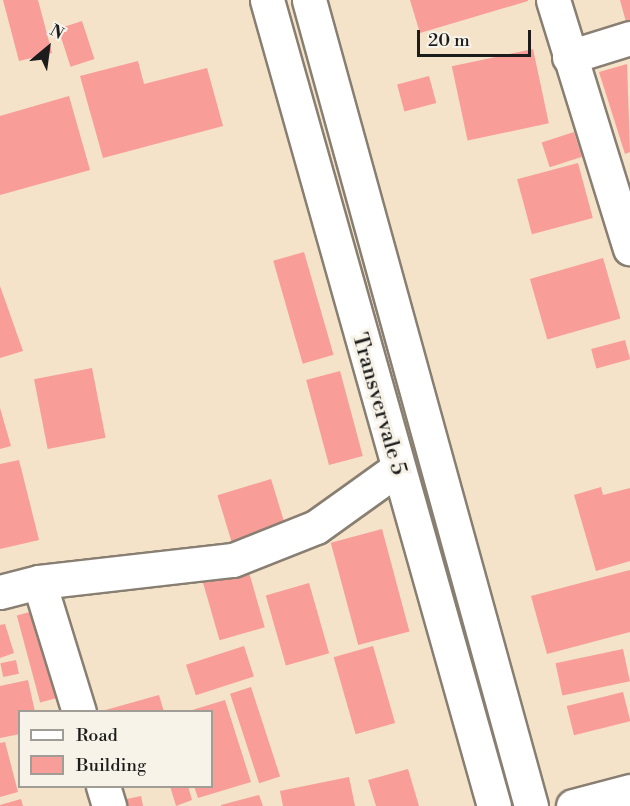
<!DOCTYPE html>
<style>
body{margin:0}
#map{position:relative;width:630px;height:806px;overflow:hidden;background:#f4e2c9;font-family:"Libre Bodoni",serif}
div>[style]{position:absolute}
.building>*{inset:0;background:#f89d98;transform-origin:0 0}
.roads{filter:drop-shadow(2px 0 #887f72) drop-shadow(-2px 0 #887f72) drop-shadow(0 2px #887f72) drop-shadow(0 -2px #887f72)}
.street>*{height:33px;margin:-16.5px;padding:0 16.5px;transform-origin:16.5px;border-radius:16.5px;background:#fff}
.secondary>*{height:33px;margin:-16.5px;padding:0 16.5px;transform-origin:16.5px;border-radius:16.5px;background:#fff}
span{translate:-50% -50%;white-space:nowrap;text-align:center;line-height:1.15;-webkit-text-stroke:6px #f7f3e8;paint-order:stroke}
.street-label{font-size:22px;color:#1c1c1c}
.legend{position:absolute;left:18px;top:710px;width:195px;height:78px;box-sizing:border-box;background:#f7f3e8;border:2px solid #9f9d96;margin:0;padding:8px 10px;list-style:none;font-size:18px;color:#1c1c1c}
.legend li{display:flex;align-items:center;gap:12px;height:30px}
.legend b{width:30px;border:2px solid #9f9d96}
.north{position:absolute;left:18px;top:18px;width:60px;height:60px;-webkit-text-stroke:4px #f7f3e8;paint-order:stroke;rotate:29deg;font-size:16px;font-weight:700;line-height:24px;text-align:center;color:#1c1c1c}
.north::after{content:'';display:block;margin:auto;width:21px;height:27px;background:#1c1c1c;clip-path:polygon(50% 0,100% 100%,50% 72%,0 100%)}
.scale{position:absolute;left:417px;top:30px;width:114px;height:27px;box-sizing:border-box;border:3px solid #1c1c1c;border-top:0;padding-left:8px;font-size:18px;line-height:21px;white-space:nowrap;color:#1c1c1c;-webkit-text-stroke:4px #f7f3e8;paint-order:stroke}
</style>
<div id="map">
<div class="building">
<i style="clip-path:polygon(3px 0,38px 0,52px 53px,19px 61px)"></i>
<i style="clip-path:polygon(410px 0,528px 0,528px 1px,420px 33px)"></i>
<i style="clip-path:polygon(620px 0,630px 0,630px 21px,626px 22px)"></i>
<i style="left:82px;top:21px;width:40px;height:25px;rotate:72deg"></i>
<i style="left:533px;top:49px;width:76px;height:83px;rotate:78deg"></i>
<i style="clip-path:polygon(138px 61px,144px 84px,207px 68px,223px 126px,103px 158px,80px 76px)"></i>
<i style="clip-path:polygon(627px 64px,630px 152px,625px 154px,599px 72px)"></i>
<i style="left:429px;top:76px;width:28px;height:33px;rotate:75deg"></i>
<i style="clip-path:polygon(69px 96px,90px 170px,0 195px,0 116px)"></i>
<i style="left:574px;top:132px;width:26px;height:34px;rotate:72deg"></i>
<i style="left:578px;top:163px;width:57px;height:63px;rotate:75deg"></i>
<i style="left:304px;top:252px;width:107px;height:32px;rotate:74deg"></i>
<i style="left:603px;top:258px;width:63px;height:76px;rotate:74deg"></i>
<i style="clip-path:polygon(0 286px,23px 351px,0 358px)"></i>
<i style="left:625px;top:340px;width:20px;height:35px;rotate:75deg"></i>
<i style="left:92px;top:368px;width:71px;height:59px;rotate:79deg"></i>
<i style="left:340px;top:371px;width:88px;height:35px;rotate:75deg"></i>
<i style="clip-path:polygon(0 408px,11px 446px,0 449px)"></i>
<i style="clip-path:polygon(19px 460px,39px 540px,0 549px,0 464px)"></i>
<i style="left:271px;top:479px;width:56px;height:56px;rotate:73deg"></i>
<i style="clip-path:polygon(601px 487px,603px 495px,630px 488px,630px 561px,596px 571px,574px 495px)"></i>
<i style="left:382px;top:529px;width:106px;height:53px;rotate:75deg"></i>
<i style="left:246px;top:562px;width:68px;height:47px;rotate:74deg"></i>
<i style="clip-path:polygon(630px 570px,630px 632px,547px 654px,531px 596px)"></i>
<i style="left:309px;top:583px;width:73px;height:45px;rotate:74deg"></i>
<i style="left:41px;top:609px;width:90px;height:25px;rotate:75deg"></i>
<i style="clip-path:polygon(5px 624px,14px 653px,0 658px,0 625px)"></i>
<i style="left:244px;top:646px;width:32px;height:61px;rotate:72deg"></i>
<i style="left:373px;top:646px;width:80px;height:41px;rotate:74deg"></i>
<i style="left:623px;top:649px;width:33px;height:69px;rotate:78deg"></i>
<i style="left:16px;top:660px;width:14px;height:16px;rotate:78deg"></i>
<i style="clip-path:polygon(28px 680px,35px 712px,20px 712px,20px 734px,0 738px,0 686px)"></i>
<i style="left:251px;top:687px;width:94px;height:22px;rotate:72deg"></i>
<i style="left:623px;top:692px;width:30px;height:58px;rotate:76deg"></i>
<i style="clip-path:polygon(159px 695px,164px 712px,102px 712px,102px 711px)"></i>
<i style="clip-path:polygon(225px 700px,251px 782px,198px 798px,194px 786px,212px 786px,212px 712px,189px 711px)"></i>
<i style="clip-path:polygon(5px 742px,18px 792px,0 797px,0 743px)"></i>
<i style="clip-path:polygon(408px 769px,419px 806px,376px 806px,368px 780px)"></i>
<i style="clip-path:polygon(349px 777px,355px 806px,283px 806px,280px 791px)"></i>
<i style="clip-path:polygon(170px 786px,188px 786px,192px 800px,176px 806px)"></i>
<i style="clip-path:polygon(259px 795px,263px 806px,221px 806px,221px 805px)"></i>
<i style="clip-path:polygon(141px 796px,143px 806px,123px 806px,122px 800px)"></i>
<i style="clip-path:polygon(21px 799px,23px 806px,0 806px,0 805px)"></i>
</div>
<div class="roads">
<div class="street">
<i style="left:553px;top:0;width:260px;rotate:72.8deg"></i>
<i style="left:569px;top:57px;width:64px;rotate:-17.3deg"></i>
<i style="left:39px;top:582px;width:136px;rotate:72.9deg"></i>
<i style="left:0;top:592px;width:40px;rotate:-14.4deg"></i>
<i style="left:39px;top:582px;width:195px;rotate:-6.5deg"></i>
<i style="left:233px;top:560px;width:89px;rotate:-21.7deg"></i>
<i style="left:316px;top:527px;width:100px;rotate:-35.6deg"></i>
<i style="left:103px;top:786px;width:21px;rotate:73deg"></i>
<i style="left:573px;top:806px;width:59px;rotate:-14.7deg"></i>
</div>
<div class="secondary">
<i style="left:267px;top:0;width:837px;rotate:74.27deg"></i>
<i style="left:309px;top:0;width:836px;rotate:74.6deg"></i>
</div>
</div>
<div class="street-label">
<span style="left:379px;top:404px;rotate:74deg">Transvervale 5</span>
</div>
<ul class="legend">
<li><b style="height:8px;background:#fff"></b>Road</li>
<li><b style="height:16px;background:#f89d98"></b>Building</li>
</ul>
<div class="north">N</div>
<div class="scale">20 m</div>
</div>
